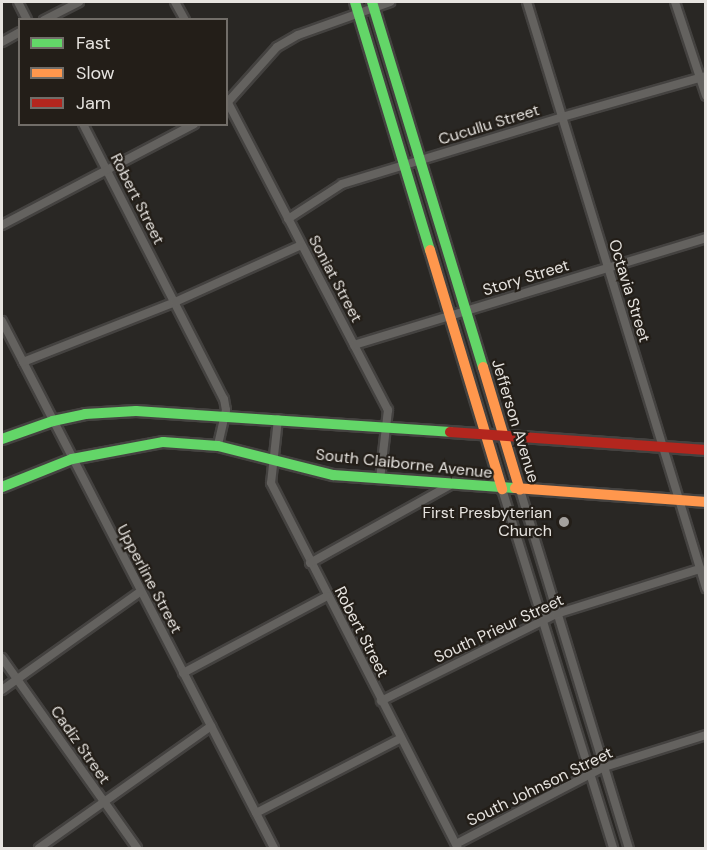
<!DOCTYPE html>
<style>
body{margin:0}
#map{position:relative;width:707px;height:850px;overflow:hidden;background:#292724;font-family:"DM Sans",sans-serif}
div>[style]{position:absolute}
.roads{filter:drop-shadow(2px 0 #444240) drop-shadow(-2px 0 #444240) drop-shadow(0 2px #444240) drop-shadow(0 -2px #444240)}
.street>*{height:8px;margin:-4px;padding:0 4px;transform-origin:4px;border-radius:4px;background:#64625f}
.fast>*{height:10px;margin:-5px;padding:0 5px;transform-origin:5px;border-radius:5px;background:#63d668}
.slow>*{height:10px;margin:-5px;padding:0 5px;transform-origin:5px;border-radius:5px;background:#ff974d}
.jam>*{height:10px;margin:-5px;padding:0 5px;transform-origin:5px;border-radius:5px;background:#b3261e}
.dots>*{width:16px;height:16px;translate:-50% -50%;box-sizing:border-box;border:3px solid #231e18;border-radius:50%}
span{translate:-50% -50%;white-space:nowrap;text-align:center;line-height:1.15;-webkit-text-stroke:4.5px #231e18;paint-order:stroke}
.street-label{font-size:16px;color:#e6e3df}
.poi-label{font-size:16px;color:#e6e3df}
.right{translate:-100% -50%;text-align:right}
.frame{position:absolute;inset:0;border:3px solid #e6e3df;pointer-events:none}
.legend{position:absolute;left:18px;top:18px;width:210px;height:108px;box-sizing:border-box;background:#231e18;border:2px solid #716d68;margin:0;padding:8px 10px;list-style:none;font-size:18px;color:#e6e3df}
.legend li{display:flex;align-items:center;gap:12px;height:30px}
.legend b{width:30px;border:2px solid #716d68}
</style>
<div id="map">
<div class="roads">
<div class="street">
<i style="left:18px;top:2px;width:20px;rotate:63deg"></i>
<i style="left:175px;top:2px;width:21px;rotate:61deg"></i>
<i style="left:527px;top:2px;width:613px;rotate:73.01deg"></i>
<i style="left:675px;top:2px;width:99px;rotate:71.7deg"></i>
<i style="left:44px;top:20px;width:39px;rotate:-27deg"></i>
<i style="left:2px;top:42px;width:21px;rotate:-29deg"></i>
<i style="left:226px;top:99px;width:351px;rotate:62.5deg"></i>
<i style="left:388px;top:410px;width:69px;rotate:96.6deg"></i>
<i style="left:226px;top:104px;width:76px;rotate:-48.2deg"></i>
<i style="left:277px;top:47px;width:24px;rotate:-30deg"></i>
<i style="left:298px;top:35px;width:98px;rotate:-19.7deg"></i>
<i style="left:83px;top:124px;width:309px;rotate:62.9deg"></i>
<i style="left:224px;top:399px;width:11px;rotate:80deg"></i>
<i style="left:226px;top:410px;width:37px;rotate:103deg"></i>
<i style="left:288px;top:219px;width:64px;rotate:-32.9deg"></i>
<i style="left:342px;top:184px;width:230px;rotate:-16.9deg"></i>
<i style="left:562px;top:117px;width:150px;rotate:-15.9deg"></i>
<i style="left:2px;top:225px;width:217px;rotate:-27.7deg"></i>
<i style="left:2px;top:321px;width:593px;rotate:62.7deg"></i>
<i style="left:354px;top:345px;width:368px;rotate:-16.9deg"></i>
<i style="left:23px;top:362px;width:163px;rotate:-21.5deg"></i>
<i style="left:175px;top:302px;width:138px;rotate:-24.3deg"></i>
<i style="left:278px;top:419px;width:64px;rotate:96.2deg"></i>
<i style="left:271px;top:483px;width:410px;rotate:62.9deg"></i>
<i style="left:502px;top:489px;width:376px;rotate:72.8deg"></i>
<i style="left:520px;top:490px;width:374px;rotate:73.1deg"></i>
<i style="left:310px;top:563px;width:160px;rotate:-29.1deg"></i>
<i style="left:2px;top:658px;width:233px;rotate:54.6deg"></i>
<i style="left:183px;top:673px;width:163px;rotate:-28.1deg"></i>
<i style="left:2px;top:690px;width:169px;rotate:-35.4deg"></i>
<i style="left:381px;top:701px;width:195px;rotate:-26.4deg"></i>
<i style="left:556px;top:614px;width:151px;rotate:-17.4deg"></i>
<i style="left:256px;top:813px;width:163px;rotate:-27.3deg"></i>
<i style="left:456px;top:844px;width:167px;rotate:-27.5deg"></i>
<i style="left:604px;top:767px;width:107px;rotate:-17.4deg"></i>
<i style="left:39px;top:848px;width:211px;rotate:-35.3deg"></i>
</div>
<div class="fast">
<i style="left:355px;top:2px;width:259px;rotate:73.2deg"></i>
<i style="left:372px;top:2px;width:382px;rotate:73.1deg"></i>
<i style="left:2px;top:439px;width:54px;rotate:-19.4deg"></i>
<i style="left:53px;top:421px;width:33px;rotate:-12deg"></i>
<i style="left:85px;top:414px;width:51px;rotate:-3.4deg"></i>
<i style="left:136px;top:411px;width:315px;rotate:3.8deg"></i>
<i style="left:2px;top:487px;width:75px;rotate:-21.8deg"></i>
<i style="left:72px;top:459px;width:93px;rotate:-10.6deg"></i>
<i style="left:163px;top:442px;width:55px;rotate:4.2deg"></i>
<i style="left:218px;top:446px;width:119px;rotate:14.2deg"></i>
<i style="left:333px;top:475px;width:182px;rotate:4.1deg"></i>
</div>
<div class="slow">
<i style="left:430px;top:250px;width:250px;rotate:73.2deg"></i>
<i style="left:483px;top:367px;width:128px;rotate:73.3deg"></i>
<i style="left:515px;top:488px;width:192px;rotate:4.2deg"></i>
</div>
<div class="jam">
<i style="left:450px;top:432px;width:257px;rotate:4deg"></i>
</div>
</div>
<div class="dots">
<i style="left:564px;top:522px;background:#a4a19e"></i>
</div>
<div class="street-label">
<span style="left:489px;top:125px;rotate:-17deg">Cucullu Street</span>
<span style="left:137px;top:199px;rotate:63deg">Robert Street</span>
<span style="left:526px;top:278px;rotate:-17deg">Story Street</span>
<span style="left:335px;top:279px;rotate:62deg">Soniat Street</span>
<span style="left:629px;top:291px;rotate:73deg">Octavia Street</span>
<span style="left:515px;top:421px;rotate:73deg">Jefferson Avenue</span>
<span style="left:404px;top:464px;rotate:6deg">South Claiborne Avenue</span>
<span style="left:149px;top:579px;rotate:62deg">Upperline Street</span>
<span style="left:499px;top:629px;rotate:-25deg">South Prieur Street</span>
<span style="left:361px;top:632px;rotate:63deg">Robert Street</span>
<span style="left:80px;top:745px;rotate:55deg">Cadiz Street</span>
<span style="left:540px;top:787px;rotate:-26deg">South Johnson Street</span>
</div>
<div class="poi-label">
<span class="right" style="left:552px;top:522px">First Presbyterian<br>Church</span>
</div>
<div class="frame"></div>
<ul class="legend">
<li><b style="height:8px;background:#63d668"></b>Fast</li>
<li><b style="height:8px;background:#ff974d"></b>Slow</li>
<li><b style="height:8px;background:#b3261e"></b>Jam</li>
</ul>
</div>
